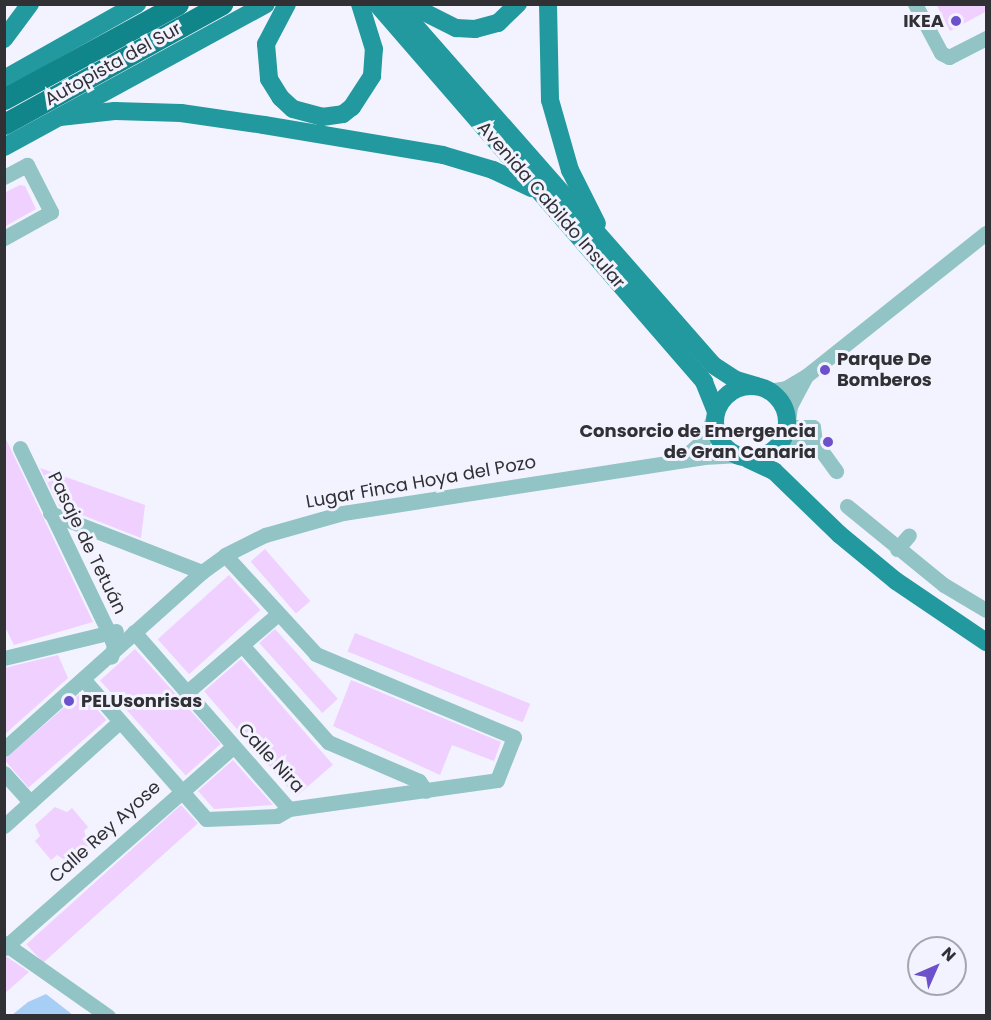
<!DOCTYPE html>
<meta charset="utf-8">
<style>
body{margin:0}
#map{position:relative;width:991px;height:1020px;overflow:hidden;background:#f3f3ff;font-family:Poppins,sans-serif}
div>[style]{position:absolute}
.water>*{inset:0;background:#a7cff6}
.building>*{inset:0;background:#efd0fe;transform-origin:0 0}
.minor>*{height:15px;margin:-7.5px;padding:0 7.5px;transform-origin:7.5px;border-radius:7.5px;background:#92c4c6}
.major>*{height:18px;margin:-9px;padding:0 9px;transform-origin:9px;border-radius:9px;background:#22999e}
.major>.ring{margin:-9px;padding:0;box-sizing:content-box;background:none;border:18px solid #22999e;border-radius:50%}
.highway>*{height:21px;margin:-10.5px;padding:0 10.5px;transform-origin:10.5px;border-radius:10.5px;background:#11868a}
.dots>*{width:16px;height:16px;translate:-50% -50%;box-sizing:border-box;border:3px solid #f3f3ff;border-radius:50%}
span{translate:-50% -50%;white-space:nowrap;text-align:center;line-height:1.15;-webkit-text-stroke:6px #f3f3ff;paint-order:stroke}
.poi-label{font-size:18px;color:#313035;font-weight:700}
.right{translate:-100% -50%;text-align:right}
.left{translate:0 -50%;text-align:left}
.street-label{font-size:18px;color:#313035}
.frame{position:absolute;inset:0;border:6px solid #313035;pointer-events:none}
.north{position:absolute;left:907px;top:936px;width:60px;height:60px;box-sizing:border-box;background:#f3f3ff;border:2px solid #a5a5ae;border-radius:50%;rotate:45deg;font-size:16px;font-weight:700;line-height:24px;text-align:center;color:#313035}
.north::after{content:'';display:block;margin:auto;width:21px;height:27px;background:#6c51ca;clip-path:polygon(50% 0,100% 100%,50% 72%,0 100%)}
</style>
<div id="map">
<div class="water">
<i style="clip-path:polygon(46px 994px,73px 1015px,12px 1015px,28px 1002px)"></i>
</div>
<div class="building">
<i style="clip-path:polygon(936px 4px,987px 4px,987px 11px,950px 31px)"></i>
<i style="clip-path:polygon(20px 185px,25px 186px,36px 209px,4px 227px,4px 193px)"></i>
<i style="clip-path:polygon(4px 435px,93px 622px,14px 645px,4px 625px)"></i>
<i style="clip-path:polygon(40px 468px,145px 505px,141px 538px,59px 506px)"></i>
<i style="left:265px;top:549px;width:69px;height:19px;rotate:49deg"></i>
<i style="left:229px;top:575px;width:47px;height:96px;rotate:48deg"></i>
<i style="left:275px;top:629px;width:94px;height:21px;rotate:48deg"></i>
<i style="left:355px;top:633px;width:189px;height:20px;rotate:22deg"></i>
<i style="left:135px;top:649px;width:128px;height:47px;rotate:48deg"></i>
<i style="clip-path:polygon(58px 655px,68px 678px,4px 735px,4px 668px)"></i>
<i style="left:241px;top:659px;width:140px;height:49px;rotate:49deg"></i>
<i style="clip-path:polygon(351px 680px,501px 742px,494px 761px,452px 745px,440px 775px,333px 726px)"></i>
<i style="left:82px;top:692px;width:37px;height:103px;rotate:49deg"></i>
<i style="clip-path:polygon(233px 760px,273px 805px,214px 809px,198px 791px)"></i>
<i style="left:181px;top:805px;width:25px;height:208px;rotate:48deg"></i>
<i style="clip-path:polygon(55px 807px,67px 812px,72px 808px,88px 827px,84px 831px,89px 845px,69px 863px,57px 855px,51px 860px,35px 841px,40px 836px,35px 825px)"></i>
<i style="clip-path:polygon(7px 957px,29px 972px,4px 994px,4px 958px)"></i>
</div>
<div class="minor">
<i style="left:915px;top:4px;width:55px;rotate:62deg"></i>
<i style="left:941px;top:53px;width:9px;rotate:27deg"></i>
<i style="left:949px;top:57px;width:42px;rotate:-27.2deg"></i>
<i style="left:4px;top:177px;width:26px;rotate:-28deg"></i>
<i style="left:27px;top:165px;width:53px;rotate:62.9deg"></i>
<i style="left:51px;top:212px;width:54px;rotate:151deg"></i>
<i style="left:769px;top:391px;width:17px;rotate:-10deg"></i>
<i style="left:786px;top:388px;width:23px;rotate:-31deg"></i>
<i style="left:806px;top:376px;width:230px;rotate:-38.5deg"></i>
<i style="left:788px;top:422px;width:16px;rotate:-83deg"></i>
<i style="left:790px;top:406px;width:32px;rotate:-62deg"></i>
<i style="left:787px;top:427px;width:26px"></i>
<i style="left:813px;top:427px;width:15px;rotate:82deg"></i>
<i style="left:815px;top:442px;width:36px;rotate:54deg"></i>
<i style="left:786px;top:434px;width:15px;rotate:28deg"></i>
<i style="left:799px;top:441px;width:16px;rotate:4deg"></i>
<i style="left:20px;top:448px;width:203px;rotate:64.3deg"></i>
<i style="left:108px;top:631px;width:16px;rotate:68deg"></i>
<i style="left:114px;top:646px;width:11px;rotate:105deg"></i>
<i style="left:682px;top:459px;width:31px;rotate:-42deg"></i>
<i style="left:705px;top:438px;width:29px;rotate:-68deg"></i>
<i style="left:847px;top:506px;width:125px;rotate:39.2deg"></i>
<i style="left:944px;top:585px;width:49px;rotate:30.8deg"></i>
<i style="left:50px;top:513px;width:163px;rotate:21.2deg"></i>
<i style="left:897px;top:549px;width:18px;rotate:-49deg"></i>
<i style="left:134px;top:632px;width:235px;rotate:48.8deg"></i>
<i style="left:242px;top:645px;width:130px;rotate:48.4deg"></i>
<i style="left:328px;top:742px;width:99px;rotate:23.2deg"></i>
<i style="left:419px;top:781px;width:12px;rotate:55deg"></i>
<i style="left:4px;top:658px;width:115px;rotate:-13.6deg"></i>
<i style="left:84px;top:680px;width:185px;rotate:48.7deg"></i>
<i style="left:206px;top:819px;width:71px;rotate:-2.4deg"></i>
<i style="left:277px;top:816px;width:14px;rotate:-30deg"></i>
<i style="left:289px;top:809px;width:210px;rotate:-7.9deg"></i>
<i style="left:497px;top:780px;width:46px;rotate:-68.4deg"></i>
<i style="left:514px;top:737px;width:215px;rotate:-157.3deg"></i>
<i style="left:316px;top:654px;width:134px;rotate:-132.6deg"></i>
<i style="left:186px;top:693px;width:121px;rotate:-40.7deg"></i>
<i style="left:4px;top:749px;width:266px;rotate:-41.8deg"></i>
<i style="left:202px;top:572px;width:29px;rotate:-36deg"></i>
<i style="left:225px;top:555px;width:45px;rotate:-26.6deg"></i>
<i style="left:265px;top:535px;width:81px;rotate:-15.8deg"></i>
<i style="left:343px;top:513px;width:364px;rotate:-8.8deg"></i>
<i style="left:703px;top:457px;width:33px;rotate:-3deg"></i>
<i style="left:4px;top:773px;width:39px;rotate:48deg"></i>
<i style="left:4px;top:826px;width:155px;rotate:-42.1deg"></i>
<i style="left:4px;top:943px;width:127px;rotate:35.1deg"></i>
<i style="left:4px;top:948px;width:305px;rotate:-41.3deg"></i>
</div>
<div class="major">
<i style="left:287px;top:4px;width:45px;rotate:117.7deg"></i>
<i style="left:266px;top:44px;width:35px;rotate:85deg"></i>
<i style="left:269px;top:79px;width:22px;rotate:58deg"></i>
<i style="left:281px;top:98px;width:16px;rotate:43deg"></i>
<i style="left:293px;top:109px;width:30px;rotate:15deg"></i>
<i style="left:322px;top:117px;width:21px;rotate:-8deg"></i>
<i style="left:343px;top:114px;width:11px;rotate:-38deg"></i>
<i style="left:352px;top:107px;width:37px;rotate:-57deg"></i>
<i style="left:372px;top:76px;width:27px;rotate:-86deg"></i>
<i style="left:374px;top:49px;width:47px;rotate:-107.3deg"></i>
<i style="left:377px;top:4px;width:500px;rotate:49.1deg"></i>
<i style="left:704px;top:382px;width:31px;rotate:68deg"></i>
<i style="left:396px;top:4px;width:480px;rotate:48.7deg"></i>
<i style="left:713px;top:365px;width:27px;rotate:33deg"></i>
<i style="left:736px;top:380px;width:22px;rotate:16deg"></i>
<i style="left:408px;top:4px;width:54px;rotate:26.6deg"></i>
<i style="left:456px;top:28px;width:19px;rotate:3deg"></i>
<i style="left:475px;top:29px;width:24px;rotate:-15deg"></i>
<i style="left:498px;top:23px;width:28px;rotate:-44deg"></i>
<i style="left:548px;top:4px;width:96px;rotate:88.8deg"></i>
<i style="left:550px;top:100px;width:73px;rotate:74.1deg"></i>
<i style="left:570px;top:170px;width:60px;rotate:63.4deg"></i>
<i style="left:4px;top:39px;width:44px;rotate:-53.4deg"></i>
<i style="left:4px;top:79px;width:153px;rotate:-29.4deg"></i>
<i style="left:60px;top:117px;width:55px;rotate:-6.2deg"></i>
<i style="left:115px;top:111px;width:66px;rotate:1.7deg"></i>
<i style="left:181px;top:113px;width:84px;rotate:8.2deg"></i>
<i style="left:264px;top:125px;width:181px;rotate:9.5deg"></i>
<i style="left:443px;top:155px;width:52px;rotate:16.7deg"></i>
<i style="left:493px;top:170px;width:42px;rotate:25.3deg"></i>
<i style="left:4px;top:147px;width:298px;rotate:-28.6deg"></i>
<i class="ring" style="left:715px;top:386px;width:54px;height:54px"></i>
<i style="left:748px;top:459px;width:29px;rotate:25deg"></i>
<i style="left:774px;top:471px;width:91px;rotate:44.1deg"></i>
<i style="left:839px;top:534px;width:74px;rotate:39.5deg"></i>
<i style="left:896px;top:581px;width:109px;rotate:34.1deg"></i>
</div>
<div class="highway">
<i style="left:4px;top:99px;width:198px;rotate:-28.6deg"></i>
<i style="left:4px;top:124px;width:249px;rotate:-28.8deg"></i>
</div>
<div class="dots">
<i style="left:956px;top:21px;background:#6c51ca"></i>
<i style="left:825px;top:370px;background:#6c51ca"></i>
<i style="left:828px;top:442px;background:#6c51ca"></i>
<i style="left:69px;top:701px;background:#6c51ca"></i>
</div>
<div class="poi-label">
<span class="right" style="left:944px;top:21px">IKEA</span>
<span class="left" style="left:837px;top:370px">Parque De<br>Bomberos</span>
<span class="right" style="left:816px;top:442px">Consorcio de Emergencia<br>de Gran Canaria</span>
<span class="left" style="left:81px;top:701px">PELUsonrisas</span>
</div>
<div class="street-label">
<span style="left:113px;top:64px;rotate:-29deg">Autopista del Sur</span>
<span style="left:551px;top:205px;rotate:49deg">Avenida Cabildo Insular</span>
<span style="left:421px;top:482px;rotate:-10deg">Lugar Finca Hoya del Pozo</span>
<span style="left:87px;top:543px;rotate:64deg">Pasaje de Tetuán</span>
<span style="left:271px;top:758px;rotate:47deg">Calle Nira</span>
<span style="left:105px;top:832px;rotate:-42deg">Calle Rey Ayose</span>
</div>
<div class="frame"></div>
<div class="north">N</div>
</div>
